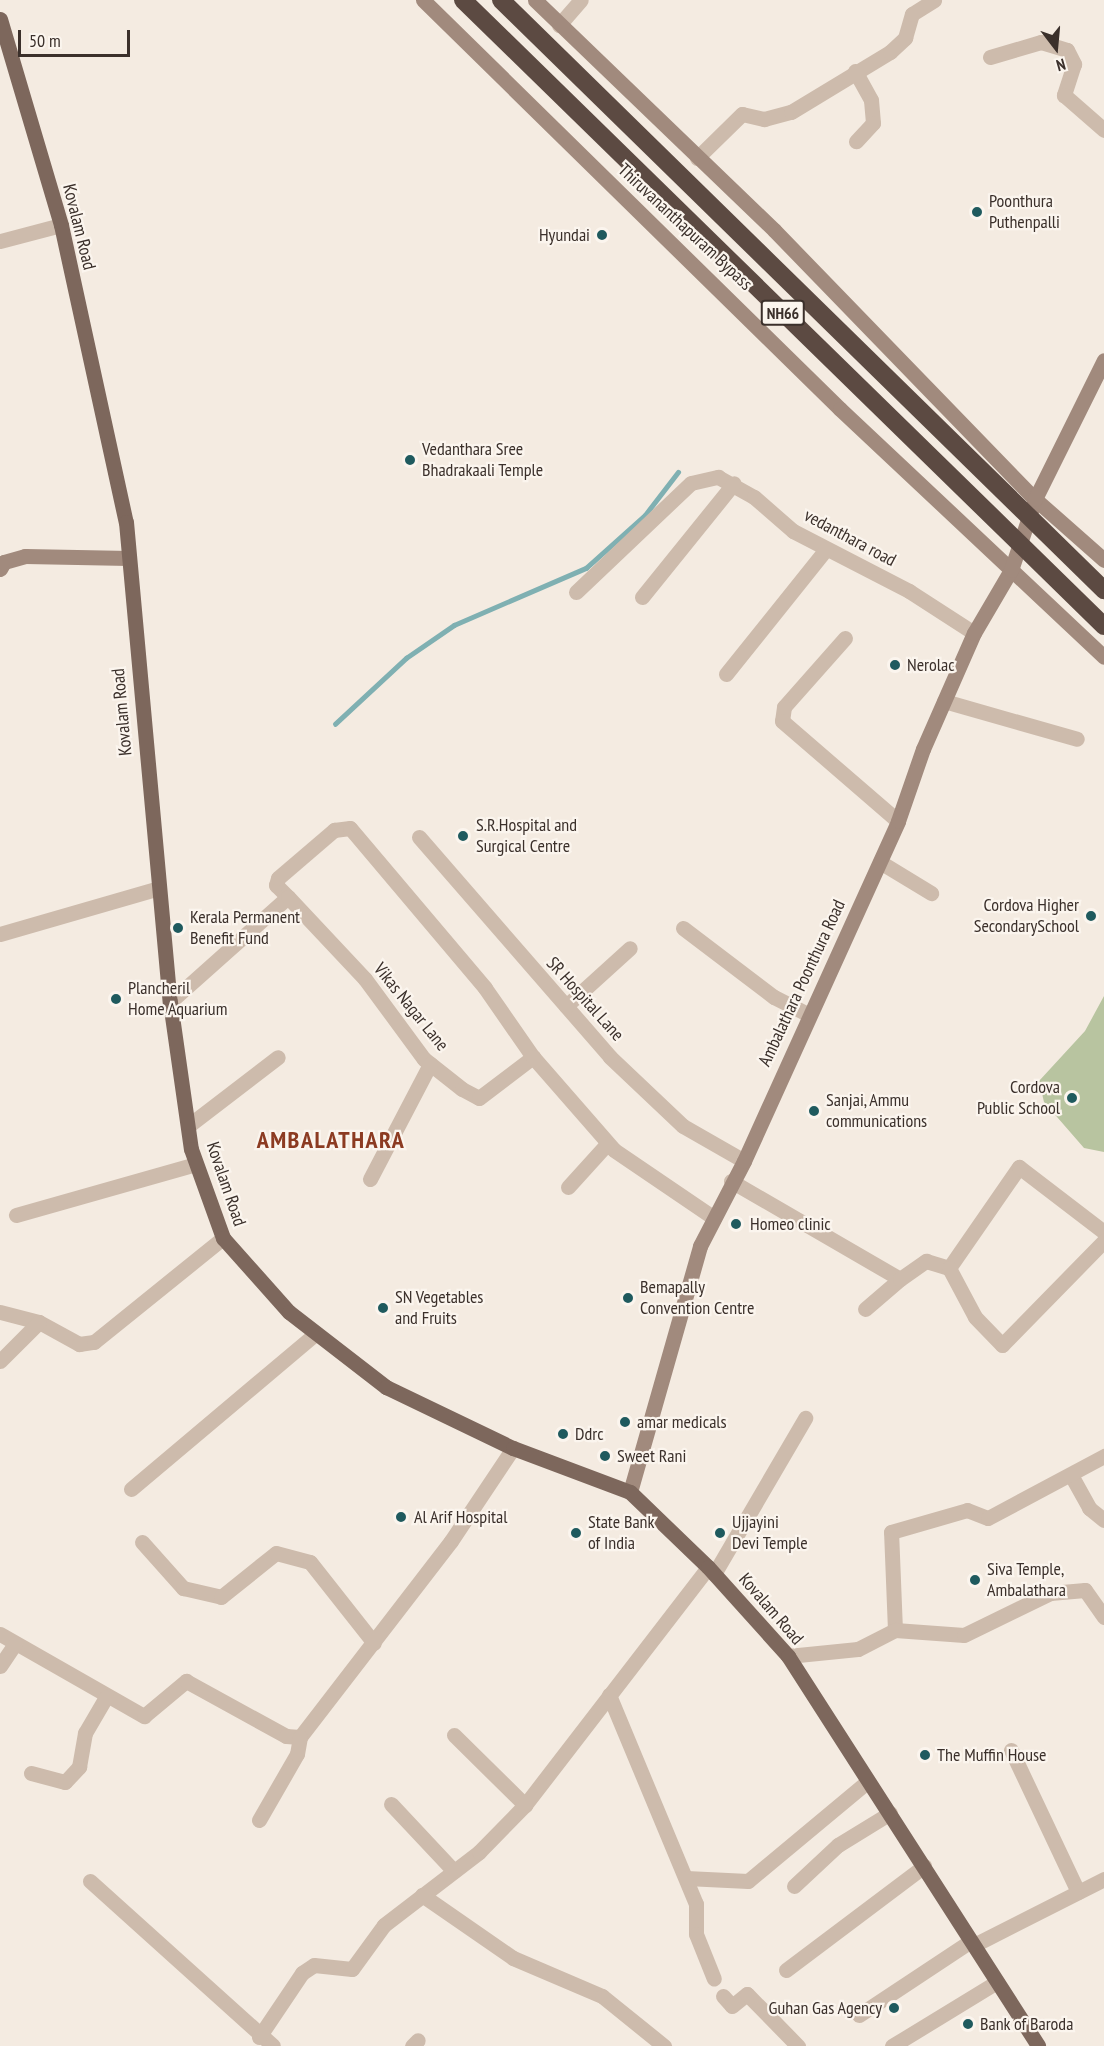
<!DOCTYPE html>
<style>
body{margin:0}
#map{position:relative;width:1104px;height:2046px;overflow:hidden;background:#f4ebe1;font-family:"PT Sans Narrow",sans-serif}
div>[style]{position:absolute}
.green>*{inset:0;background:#b8c4a0}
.stream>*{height:4.5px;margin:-2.25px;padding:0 2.25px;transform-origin:2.25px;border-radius:2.25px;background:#7fb0b2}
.street>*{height:15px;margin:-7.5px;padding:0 7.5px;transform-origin:7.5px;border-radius:7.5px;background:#cdbbac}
.secondary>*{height:15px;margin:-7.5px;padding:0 7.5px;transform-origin:7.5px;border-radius:7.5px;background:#a18a7d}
.primary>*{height:15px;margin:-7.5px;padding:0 7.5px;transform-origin:7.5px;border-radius:7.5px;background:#7d675c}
.highway>*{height:18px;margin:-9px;padding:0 9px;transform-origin:9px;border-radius:9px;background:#5c4a42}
.dots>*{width:16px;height:16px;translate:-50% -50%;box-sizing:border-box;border:3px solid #fbf5ee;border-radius:50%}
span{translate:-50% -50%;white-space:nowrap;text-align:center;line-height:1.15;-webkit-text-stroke:4.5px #fbf5ee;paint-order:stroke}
.shield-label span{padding:2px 4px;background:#fbf5ee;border:2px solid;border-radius:4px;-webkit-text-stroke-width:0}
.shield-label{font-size:16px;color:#3b302b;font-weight:700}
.poi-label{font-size:18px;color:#3b302b}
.left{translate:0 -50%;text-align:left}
.right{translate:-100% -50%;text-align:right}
.street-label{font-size:18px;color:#3b302b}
.district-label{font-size:24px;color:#8c3b22;font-weight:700;letter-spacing:1.5px}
.north{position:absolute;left:1026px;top:18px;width:60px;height:60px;-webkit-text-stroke:4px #fbf5ee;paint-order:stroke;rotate:164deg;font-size:16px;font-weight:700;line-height:24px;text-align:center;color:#3b302b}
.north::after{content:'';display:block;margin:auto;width:21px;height:27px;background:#3b302b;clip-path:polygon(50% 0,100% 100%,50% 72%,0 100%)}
.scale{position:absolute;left:18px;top:30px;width:112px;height:27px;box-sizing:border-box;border:3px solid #3b302b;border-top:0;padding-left:8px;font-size:18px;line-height:21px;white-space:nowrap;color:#3b302b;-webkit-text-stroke:4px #fbf5ee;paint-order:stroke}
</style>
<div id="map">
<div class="green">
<i style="clip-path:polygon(1104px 996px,1104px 1152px,1084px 1148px,1044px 1102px,1039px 1081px,1085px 1031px)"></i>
</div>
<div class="stream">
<i style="left:335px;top:724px;width:97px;rotate:-42.9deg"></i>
<i style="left:406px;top:658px;width:58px;rotate:-34.5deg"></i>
<i style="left:454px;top:625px;width:144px;rotate:-23.4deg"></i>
<i style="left:586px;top:568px;width:79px;rotate:-41.9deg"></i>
<i style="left:645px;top:515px;width:54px;rotate:-52.5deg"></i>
</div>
<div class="street">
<i style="left:559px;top:25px;width:33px;rotate:-49deg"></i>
<i style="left:990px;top:57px;width:53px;rotate:-16.4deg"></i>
<i style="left:1041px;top:42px;width:27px;rotate:17deg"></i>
<i style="left:1067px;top:50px;width:16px;rotate:63deg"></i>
<i style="left:1074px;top:64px;width:33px;rotate:108deg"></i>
<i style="left:1064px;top:95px;width:53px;rotate:41.2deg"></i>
<i style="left:855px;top:71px;width:33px;rotate:61deg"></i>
<i style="left:871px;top:100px;width:23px;rotate:85deg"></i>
<i style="left:873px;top:123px;width:25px;rotate:133deg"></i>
<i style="left:697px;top:158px;width:63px;rotate:-44.4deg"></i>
<i style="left:742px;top:114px;width:23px;rotate:13deg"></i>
<i style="left:764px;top:119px;width:28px;rotate:-15deg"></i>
<i style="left:791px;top:112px;width:116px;rotate:-31.2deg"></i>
<i style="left:890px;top:52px;width:21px;rotate:-43deg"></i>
<i style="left:905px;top:38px;width:25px;rotate:-74deg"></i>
<i style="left:912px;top:14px;width:26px;rotate:-32deg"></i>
<i style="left:0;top:241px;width:63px;rotate:-14.7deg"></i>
<i style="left:576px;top:592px;width:158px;rotate:-43.5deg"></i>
<i style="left:691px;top:483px;width:28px;rotate:-13deg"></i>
<i style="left:718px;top:477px;width:41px;rotate:29.1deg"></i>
<i style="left:754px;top:497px;width:52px;rotate:41.1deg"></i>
<i style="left:793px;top:531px;width:131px;rotate:27.3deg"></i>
<i style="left:909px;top:591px;width:77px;rotate:32.9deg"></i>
<i style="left:642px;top:597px;width:146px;rotate:-51.1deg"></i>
<i style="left:845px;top:638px;width:92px;rotate:131.5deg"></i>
<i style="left:784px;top:707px;width:14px;rotate:98deg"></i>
<i style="left:782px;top:721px;width:153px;rotate:40.8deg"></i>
<i style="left:726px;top:674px;width:160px;rotate:-51.3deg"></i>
<i style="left:944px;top:701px;width:138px;rotate:15.9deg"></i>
<i style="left:419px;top:837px;width:291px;rotate:49deg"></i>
<i style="left:610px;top:1057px;width:100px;rotate:43.4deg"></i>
<i style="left:683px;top:1126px;width:70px;rotate:29.8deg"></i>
<i style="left:880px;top:862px;width:60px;rotate:31.3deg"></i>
<i style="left:288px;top:897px;width:17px;rotate:-135deg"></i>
<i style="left:276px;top:885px;width:7px;rotate:-74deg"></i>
<i style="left:278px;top:878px;width:74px;rotate:-40.6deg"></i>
<i style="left:334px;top:830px;width:16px;rotate:-7deg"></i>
<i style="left:350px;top:828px;width:209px;rotate:49.8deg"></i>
<i style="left:485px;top:988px;width:84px;rotate:55.2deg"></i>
<i style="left:683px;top:928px;width:114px;rotate:37.2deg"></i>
<i style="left:774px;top:997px;width:39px;rotate:27deg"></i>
<i style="left:0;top:934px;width:162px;rotate:-16.1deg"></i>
<i style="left:170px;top:1002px;width:158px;rotate:-41.7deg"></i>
<i style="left:288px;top:897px;width:112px;rotate:46.8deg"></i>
<i style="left:365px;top:979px;width:99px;rotate:53.6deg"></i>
<i style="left:424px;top:1059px;width:48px;rotate:38.3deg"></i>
<i style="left:462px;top:1089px;width:19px;rotate:28deg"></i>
<i style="left:479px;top:1098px;width:68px;rotate:-37.2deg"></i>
<i style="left:533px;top:1057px;width:123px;rotate:48.9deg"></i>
<i style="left:614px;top:1150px;width:121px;rotate:34.2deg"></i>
<i style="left:566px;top:1006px;width:86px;rotate:-42.2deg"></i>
<i style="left:188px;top:1126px;width:113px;rotate:-37.5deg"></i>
<i style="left:370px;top:1179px;width:130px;rotate:-62.4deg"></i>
<i style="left:731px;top:1181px;width:195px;rotate:30.1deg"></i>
<i style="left:900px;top:1279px;width:46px;rotate:139.4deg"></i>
<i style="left:568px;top:1187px;width:58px;rotate:-47.8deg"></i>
<i style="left:16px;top:1215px;width:187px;rotate:-15.8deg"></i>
<i style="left:949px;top:1268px;width:123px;rotate:-55.3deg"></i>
<i style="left:1019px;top:1167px;width:107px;rotate:37.4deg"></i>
<i style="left:900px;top:1279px;width:32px;rotate:-35deg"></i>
<i style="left:926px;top:1261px;width:24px;rotate:17deg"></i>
<i style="left:949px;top:1268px;width:55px;rotate:62deg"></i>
<i style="left:975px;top:1317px;width:39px;rotate:46deg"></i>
<i style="left:1002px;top:1345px;width:146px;rotate:-45.6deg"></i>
<i style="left:0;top:1312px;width:40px;rotate:14.4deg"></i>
<i style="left:39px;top:1322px;width:46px;rotate:28.8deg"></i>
<i style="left:79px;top:1344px;width:15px;rotate:-8deg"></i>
<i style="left:94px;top:1342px;width:166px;rotate:-38.9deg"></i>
<i style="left:0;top:1361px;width:55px;rotate:-45deg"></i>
<i style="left:1071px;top:1475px;width:38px;rotate:61deg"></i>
<i style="left:1089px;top:1508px;width:19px;rotate:39deg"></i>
<i style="left:131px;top:1489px;width:242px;rotate:-40.1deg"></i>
<i style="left:142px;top:1542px;width:62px;rotate:48.3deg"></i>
<i style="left:183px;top:1588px;width:39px;rotate:13deg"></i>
<i style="left:221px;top:1597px;width:70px;rotate:-38.7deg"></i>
<i style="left:276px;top:1553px;width:35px;rotate:15deg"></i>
<i style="left:310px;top:1562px;width:103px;rotate:51.7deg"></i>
<i style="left:714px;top:1574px;width:181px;rotate:-59.7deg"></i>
<i style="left:895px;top:1630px;width:98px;rotate:-92.3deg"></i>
<i style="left:891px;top:1532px;width:79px;rotate:-16.1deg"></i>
<i style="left:967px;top:1510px;width:22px;rotate:21deg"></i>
<i style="left:988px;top:1518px;width:132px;rotate:-28.1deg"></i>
<i style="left:0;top:1634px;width:166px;rotate:29.7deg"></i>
<i style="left:144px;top:1716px;width:55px;rotate:-39.8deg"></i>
<i style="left:186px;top:1681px;width:114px;rotate:28.8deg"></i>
<i style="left:286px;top:1736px;width:14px;rotate:4deg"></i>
<i style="left:300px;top:1737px;width:247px;rotate:-52.4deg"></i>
<i style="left:451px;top:1541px;width:112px;rotate:-56.3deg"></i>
<i style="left:788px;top:1656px;width:70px;rotate:-5.7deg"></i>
<i style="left:858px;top:1649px;width:42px;rotate:-27.2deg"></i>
<i style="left:895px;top:1630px;width:69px;rotate:4.1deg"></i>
<i style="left:964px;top:1635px;width:96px;rotate:-26deg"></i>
<i style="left:1050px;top:1593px;width:35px;rotate:-5deg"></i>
<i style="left:1085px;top:1590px;width:33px;rotate:55deg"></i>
<i style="left:0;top:1666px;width:27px;rotate:-56deg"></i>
<i style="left:609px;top:1695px;width:226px;rotate:67.4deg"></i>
<i style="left:696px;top:1904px;width:30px;rotate:90deg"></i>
<i style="left:696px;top:1934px;width:48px;rotate:68.2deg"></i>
<i style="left:454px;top:1735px;width:100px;rotate:44.6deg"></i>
<i style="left:1011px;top:1750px;width:157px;rotate:64.7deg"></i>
<i style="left:31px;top:1773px;width:35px;rotate:15deg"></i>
<i style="left:65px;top:1782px;width:21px;rotate:-47deg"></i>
<i style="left:79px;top:1767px;width:35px;rotate:-80deg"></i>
<i style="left:85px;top:1733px;width:42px;rotate:-59.7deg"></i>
<i style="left:391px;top:1804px;width:92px;rotate:46.8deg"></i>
<i style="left:259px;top:1820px;width:76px;rotate:-60.1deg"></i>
<i style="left:297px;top:1754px;width:17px;rotate:-80deg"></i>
<i style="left:686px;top:1878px;width:62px;rotate:2.8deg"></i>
<i style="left:748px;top:1881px;width:156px;rotate:-39.8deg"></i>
<i style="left:90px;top:1881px;width:246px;rotate:42deg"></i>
<i style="left:794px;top:1886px;width:60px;rotate:-43deg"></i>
<i style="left:838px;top:1845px;width:61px;rotate:-31.6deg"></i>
<i style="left:422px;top:1895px;width:111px;rotate:34.7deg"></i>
<i style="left:513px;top:1958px;width:97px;rotate:23.1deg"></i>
<i style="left:602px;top:1996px;width:80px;rotate:38.9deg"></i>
<i style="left:974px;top:1945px;width:146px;rotate:-26.9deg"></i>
<i style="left:786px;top:1970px;width:173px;rotate:-37deg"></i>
<i style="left:723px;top:1996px;width:13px;rotate:48deg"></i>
<i style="left:732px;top:2006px;width:19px;rotate:-39deg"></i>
<i style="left:747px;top:1994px;width:73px;rotate:45.6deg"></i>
<i style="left:859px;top:2015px;width:134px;rotate:-33.5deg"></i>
<i style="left:259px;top:2037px;width:77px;rotate:-56.1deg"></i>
<i style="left:302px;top:1973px;width:14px;rotate:-34deg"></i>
<i style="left:314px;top:1965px;width:38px;rotate:6deg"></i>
<i style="left:352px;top:1969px;width:54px;rotate:-54deg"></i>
<i style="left:384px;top:1925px;width:120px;rotate:-37.5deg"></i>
<i style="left:479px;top:1852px;width:66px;rotate:-45.6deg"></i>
<i style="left:525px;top:1805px;width:300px;rotate:-52.4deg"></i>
<i style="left:412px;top:2046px;width:8px;rotate:-45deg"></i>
<i style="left:892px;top:2046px;width:123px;rotate:-31.4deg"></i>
</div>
<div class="secondary">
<i style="left:423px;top:0;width:584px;rotate:44.45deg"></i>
<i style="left:840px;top:409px;width:362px;rotate:43.2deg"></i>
<i style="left:535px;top:0;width:332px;rotate:43.9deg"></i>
<i style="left:774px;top:230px;width:375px;rotate:45.9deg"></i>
<i style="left:1035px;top:499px;width:92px;rotate:41.5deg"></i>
<i style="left:0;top:569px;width:8px;rotate:-60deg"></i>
<i style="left:4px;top:562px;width:22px;rotate:-16deg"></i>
<i style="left:25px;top:556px;width:104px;rotate:1.1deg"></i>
<i style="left:630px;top:1492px;width:256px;rotate:-74.1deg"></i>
<i style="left:700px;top:1246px;width:96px;rotate:-62.6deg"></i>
<i style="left:744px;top:1161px;width:373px;rotate:-65.6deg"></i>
<i style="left:898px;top:821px;width:76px;rotate:-70.9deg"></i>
<i style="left:923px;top:749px;width:127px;rotate:-66.3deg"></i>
<i style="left:974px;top:633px;width:73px;rotate:-59.6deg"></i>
<i style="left:1011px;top:570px;width:75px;rotate:-71.3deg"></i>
<i style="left:1035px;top:499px;width:155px;rotate:-63.6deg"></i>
</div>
<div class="primary">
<i style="left:0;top:19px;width:215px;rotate:73.5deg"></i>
<i style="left:61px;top:225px;width:304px;rotate:77.7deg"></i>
<i style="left:126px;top:522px;width:482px;rotate:84.8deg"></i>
<i style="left:170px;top:1002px;width:148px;rotate:81.9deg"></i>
<i style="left:191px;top:1149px;width:95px;rotate:70.2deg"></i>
<i style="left:223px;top:1238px;width:99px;rotate:48.3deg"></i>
<i style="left:289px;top:1312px;width:123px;rotate:37.7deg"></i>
<i style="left:386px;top:1387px;width:141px;rotate:25.7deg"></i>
<i style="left:513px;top:1448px;width:125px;rotate:20.6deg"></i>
<i style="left:630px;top:1492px;width:108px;rotate:43.9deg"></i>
<i style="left:708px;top:1567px;width:120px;rotate:48deg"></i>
<i style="left:788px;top:1656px;width:463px;rotate:57.3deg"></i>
</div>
<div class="highway">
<i style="left:463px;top:0;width:896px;rotate:44.32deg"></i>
<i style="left:501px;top:0;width:844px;rotate:44.38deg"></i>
</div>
<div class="dots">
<i style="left:977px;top:212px;background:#1f5a5e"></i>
<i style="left:602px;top:235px;background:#1f5a5e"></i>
<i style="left:410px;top:460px;background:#1f5a5e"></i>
<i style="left:895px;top:665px;background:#1f5a5e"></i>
<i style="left:463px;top:836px;background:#1f5a5e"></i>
<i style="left:1091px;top:916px;background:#1f5a5e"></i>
<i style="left:178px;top:928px;background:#1f5a5e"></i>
<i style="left:116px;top:999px;background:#1f5a5e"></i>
<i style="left:1072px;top:1098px;background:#1f5a5e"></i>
<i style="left:814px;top:1111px;background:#1f5a5e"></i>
<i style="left:736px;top:1224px;background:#1f5a5e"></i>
<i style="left:628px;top:1298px;background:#1f5a5e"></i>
<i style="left:383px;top:1308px;background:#1f5a5e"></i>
<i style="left:625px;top:1422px;background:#1f5a5e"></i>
<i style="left:563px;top:1434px;background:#1f5a5e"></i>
<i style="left:605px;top:1456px;background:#1f5a5e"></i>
<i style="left:401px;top:1517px;background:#1f5a5e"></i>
<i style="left:576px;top:1533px;background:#1f5a5e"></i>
<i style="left:720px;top:1533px;background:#1f5a5e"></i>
<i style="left:975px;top:1580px;background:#1f5a5e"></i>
<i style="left:925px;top:1755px;background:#1f5a5e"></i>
<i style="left:894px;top:2008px;background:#1f5a5e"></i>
<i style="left:968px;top:2024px;background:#1f5a5e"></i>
</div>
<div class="shield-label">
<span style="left:783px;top:313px">NH66</span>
</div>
<div class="poi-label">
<span class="left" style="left:989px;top:212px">Poonthura<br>Puthenpalli</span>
<span class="right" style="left:590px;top:235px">Hyundai</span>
<span class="left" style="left:422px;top:460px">Vedanthara Sree<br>Bhadrakaali Temple</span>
<span class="left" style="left:907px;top:665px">Nerolac</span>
<span class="left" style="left:476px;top:836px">S.R.Hospital and<br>Surgical Centre</span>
<span class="right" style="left:1079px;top:916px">Cordova Higher<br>SecondarySchool</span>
<span class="left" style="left:190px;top:928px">Kerala Permanent<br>Benefit Fund</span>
<span class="left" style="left:128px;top:999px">Plancheril<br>Home Aquarium</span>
<span class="right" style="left:1060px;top:1098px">Cordova<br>Public School</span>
<span class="left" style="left:826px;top:1111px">Sanjai, Ammu<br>communications</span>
<span class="left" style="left:750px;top:1224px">Homeo clinic</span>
<span class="left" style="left:640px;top:1298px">Bemapally<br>Convention Centre</span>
<span class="left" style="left:395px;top:1308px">SN Vegetables<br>and Fruits</span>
<span class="left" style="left:637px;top:1422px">amar medicals</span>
<span class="left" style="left:575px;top:1434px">Ddrc</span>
<span class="left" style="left:617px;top:1456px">Sweet Rani</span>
<span class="left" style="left:414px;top:1517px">Al Arif Hospital</span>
<span class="left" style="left:588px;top:1533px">State Bank<br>of India</span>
<span class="left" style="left:732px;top:1533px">Ujjayini<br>Devi Temple</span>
<span class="left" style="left:987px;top:1580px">Siva Temple,<br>Ambalathara</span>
<span class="left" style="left:937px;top:1755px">The Muffin House</span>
<span class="right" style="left:882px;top:2008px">Guhan Gas Agency</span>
<span class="left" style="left:980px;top:2024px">Bank of Baroda</span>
</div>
<div class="street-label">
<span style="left:79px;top:227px;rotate:76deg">Kovalam Road</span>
<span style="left:685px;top:227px;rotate:43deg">Thiruvananthapuram Bypass</span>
<span style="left:850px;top:538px;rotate:28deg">vedanthara road</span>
<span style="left:122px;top:712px;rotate:-95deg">Kovalam Road</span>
<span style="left:802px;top:983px;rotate:-65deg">Ambalathara Poonthura Road</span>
<span style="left:585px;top:999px;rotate:48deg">SR Hospital Lane</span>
<span style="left:411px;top:1007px;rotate:51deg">Vikas Nagar Lane</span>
<span style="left:226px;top:1184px;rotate:71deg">Kovalam Road</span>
<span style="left:771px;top:1609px;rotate:49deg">Kovalam Road</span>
</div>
<div class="district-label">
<span style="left:331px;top:1140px">AMBALATHARA</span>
</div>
<div class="north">N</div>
<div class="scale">50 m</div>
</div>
